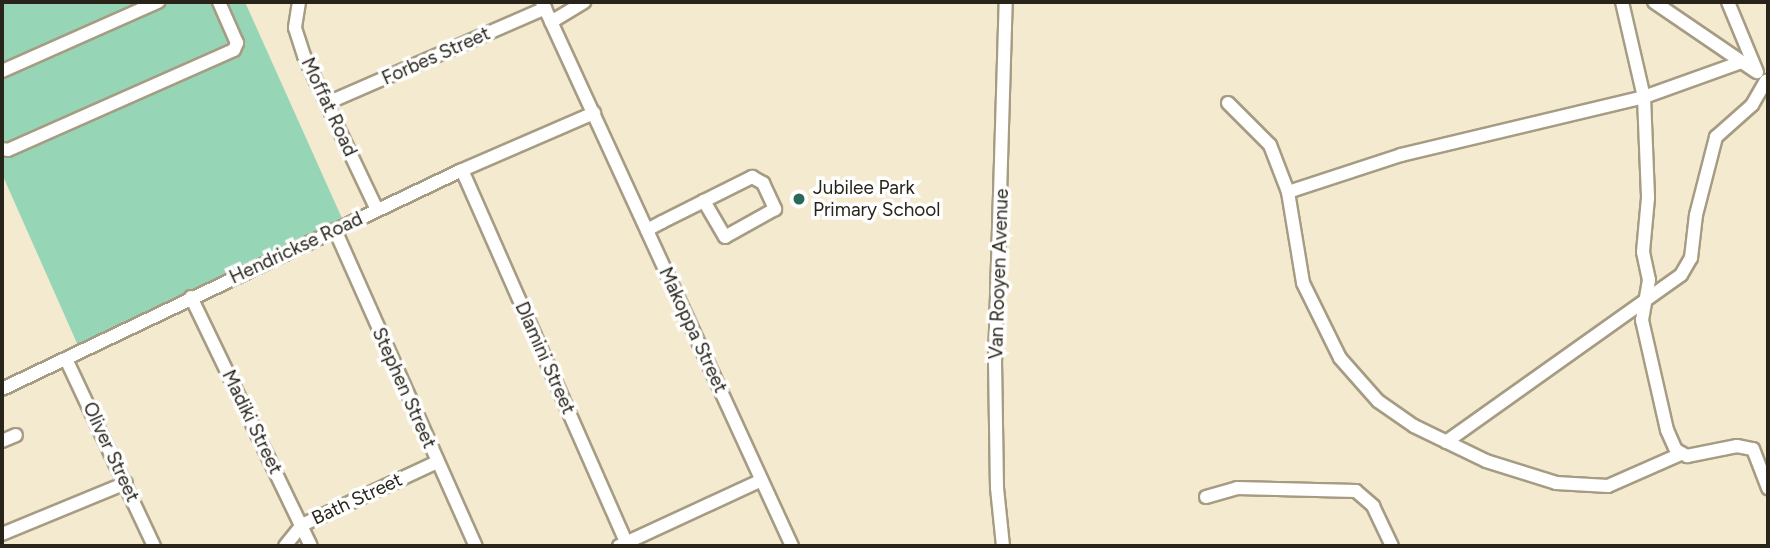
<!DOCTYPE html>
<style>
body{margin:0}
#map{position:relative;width:1770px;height:548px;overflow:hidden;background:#f4eacf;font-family:Figtree,sans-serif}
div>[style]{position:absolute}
.green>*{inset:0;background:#97d5b7}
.roads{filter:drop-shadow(2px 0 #a69c83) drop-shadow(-2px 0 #a69c83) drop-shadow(0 2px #a69c83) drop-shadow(0 -2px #a69c83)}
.minor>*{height:12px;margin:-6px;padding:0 6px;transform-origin:6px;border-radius:6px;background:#fff}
.dots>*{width:19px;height:19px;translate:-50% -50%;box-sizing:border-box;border:4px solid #fff;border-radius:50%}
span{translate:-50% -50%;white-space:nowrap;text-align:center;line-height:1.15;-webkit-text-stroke:7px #fff;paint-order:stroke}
.street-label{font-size:19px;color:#28241a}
.poi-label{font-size:19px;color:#28241a}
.left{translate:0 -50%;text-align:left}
.frame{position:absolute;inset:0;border:4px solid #28241a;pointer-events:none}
</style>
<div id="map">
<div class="green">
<i style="clip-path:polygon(2px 2px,245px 2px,345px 225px,80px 350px,2px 174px)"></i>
</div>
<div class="roads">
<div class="minor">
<i style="left:299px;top:2px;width:26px;rotate:99deg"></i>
<i style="left:295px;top:28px;width:29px;rotate:72deg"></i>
<i style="left:304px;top:56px;width:170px;rotate:64.6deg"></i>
<i style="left:542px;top:2px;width:599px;rotate:65.32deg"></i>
<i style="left:1622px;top:2px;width:98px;rotate:77deg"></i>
<i style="left:1644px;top:97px;width:101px;rotate:87.7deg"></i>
<i style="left:1648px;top:198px;width:54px;rotate:95.3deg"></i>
<i style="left:1643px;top:252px;width:29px;rotate:78deg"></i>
<i style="left:1649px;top:280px;width:41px;rotate:99.9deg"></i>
<i style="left:1642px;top:320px;width:113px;rotate:77.2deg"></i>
<i style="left:1667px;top:430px;width:22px;rotate:66deg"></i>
<i style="left:1676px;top:450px;width:13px;rotate:29deg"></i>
<i style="left:1687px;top:456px;width:51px;rotate:-11.3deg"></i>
<i style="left:1737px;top:446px;width:16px;rotate:11deg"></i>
<i style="left:1753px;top:449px;width:42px;rotate:69deg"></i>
<i style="left:1654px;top:2px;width:122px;rotate:34.3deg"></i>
<i style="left:1728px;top:2px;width:76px;rotate:67.5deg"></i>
<i style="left:551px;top:22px;width:39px;rotate:-31deg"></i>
<i style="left:2px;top:71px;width:171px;rotate:-23.9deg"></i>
<i style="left:327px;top:103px;width:238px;rotate:-23.5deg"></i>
<i style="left:1228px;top:103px;width:59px;rotate:45deg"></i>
<i style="left:1270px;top:145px;width:50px;rotate:69deg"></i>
<i style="left:1288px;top:192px;width:92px;rotate:80.6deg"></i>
<i style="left:1303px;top:283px;width:84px;rotate:63.7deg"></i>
<i style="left:1340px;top:358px;width:57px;rotate:48.5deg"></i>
<i style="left:1378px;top:401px;width:44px;rotate:34.8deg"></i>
<i style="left:1414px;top:426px;width:80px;rotate:25.9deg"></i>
<i style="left:1486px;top:461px;width:73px;rotate:17.4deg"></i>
<i style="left:1556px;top:483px;width:52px;rotate:3.3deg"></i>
<i style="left:1608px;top:486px;width:80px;rotate:-23.7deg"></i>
<i style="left:2px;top:149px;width:6px;rotate:9deg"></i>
<i style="left:8px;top:150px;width:247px;rotate:-23.9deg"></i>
<i style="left:234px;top:50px;width:8px;rotate:-67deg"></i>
<i style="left:237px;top:43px;width:45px;rotate:-113.7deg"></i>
<i style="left:462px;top:170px;width:411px;rotate:66.2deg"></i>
<i style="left:1288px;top:192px;width:119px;rotate:-18.1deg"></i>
<i style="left:1401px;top:155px;width:250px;rotate:-13.4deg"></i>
<i style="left:1644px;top:97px;width:101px;rotate:-19.7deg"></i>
<i style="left:335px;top:230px;width:346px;rotate:66deg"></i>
<i style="left:647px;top:230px;width:17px;rotate:-28deg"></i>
<i style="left:662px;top:222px;width:101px;rotate:-26.6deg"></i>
<i style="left:752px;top:177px;width:13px;rotate:29deg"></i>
<i style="left:763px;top:183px;width:29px;rotate:65deg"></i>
<i style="left:775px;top:209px;width:57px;rotate:150.8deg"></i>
<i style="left:725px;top:237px;width:42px;rotate:-120.3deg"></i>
<i style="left:191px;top:297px;width:276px;rotate:64.3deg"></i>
<i style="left:66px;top:359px;width:207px;rotate:64.8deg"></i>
<i style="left:2px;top:389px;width:509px;rotate:-25.46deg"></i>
<i style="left:462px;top:170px;width:144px;rotate:-23.4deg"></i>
<i style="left:2px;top:441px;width:15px;rotate:-23deg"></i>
<i style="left:1446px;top:442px;width:288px;rotate:-35.4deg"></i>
<i style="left:1681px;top:275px;width:20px;rotate:-60deg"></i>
<i style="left:1691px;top:258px;width:43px;rotate:-83.4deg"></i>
<i style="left:1696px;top:215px;width:81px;rotate:-75.6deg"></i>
<i style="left:1716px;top:137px;width:48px;rotate:-41.6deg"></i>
<i style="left:1752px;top:105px;width:28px;rotate:-60deg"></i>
<i style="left:1206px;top:497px;width:32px;rotate:-16deg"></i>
<i style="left:1237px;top:488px;width:119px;rotate:1.4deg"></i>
<i style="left:1356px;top:491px;width:23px;rotate:41deg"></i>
<i style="left:1373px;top:506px;width:44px;rotate:64.6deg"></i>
<i style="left:2px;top:534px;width:134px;rotate:-22.4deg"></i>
<i style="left:285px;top:546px;width:27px;rotate:-51deg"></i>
<i style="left:302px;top:525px;width:149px;rotate:-25deg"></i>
<i style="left:619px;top:546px;width:157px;rotate:-24.8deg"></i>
<i style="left:1003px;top:546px;width:58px;rotate:-95.9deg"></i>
<i style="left:997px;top:488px;width:125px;rotate:-90.9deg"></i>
<i style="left:995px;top:363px;width:361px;rotate:-88.3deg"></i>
</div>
</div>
<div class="dots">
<i style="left:799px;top:199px;background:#296957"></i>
</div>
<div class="street-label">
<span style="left:436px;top:56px;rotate:-24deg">Forbes Street</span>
<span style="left:329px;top:107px;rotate:65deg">Moffat Road</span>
<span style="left:296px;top:248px;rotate:-25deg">Hendrickse Road</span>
<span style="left:999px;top:274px;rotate:-88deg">Van Rooyen Avenue</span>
<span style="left:693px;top:330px;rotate:65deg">Makoppa Street</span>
<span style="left:545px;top:358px;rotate:66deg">Dlamini Street</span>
<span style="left:404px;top:388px;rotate:66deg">Stephen Street</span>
<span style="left:252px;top:422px;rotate:64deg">Madiki Street</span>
<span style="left:111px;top:452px;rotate:65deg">Oliver Street</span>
<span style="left:357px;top:499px;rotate:-25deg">Bath Street</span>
</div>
<div class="poi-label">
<span class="left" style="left:813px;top:199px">Jubilee Park<br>Primary School</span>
</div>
<div class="frame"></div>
</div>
